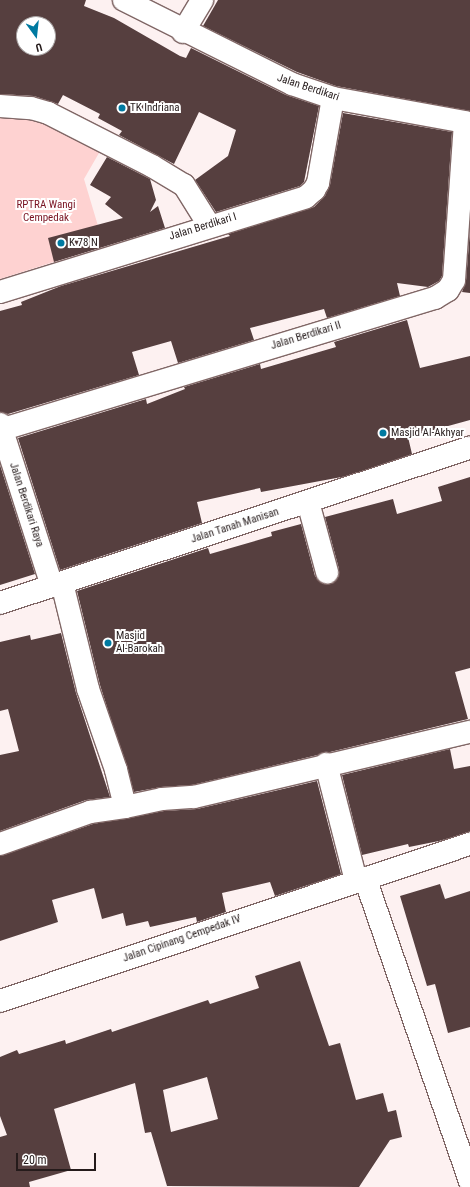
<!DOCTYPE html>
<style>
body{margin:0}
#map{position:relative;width:470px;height:1187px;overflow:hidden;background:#fdf1f1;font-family:"Roboto Condensed",sans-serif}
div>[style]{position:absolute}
.green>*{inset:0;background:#fed2d1}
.building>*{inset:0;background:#563f3f}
.roads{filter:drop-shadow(1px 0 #806766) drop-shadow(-1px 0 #806766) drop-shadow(0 1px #806766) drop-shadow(0 -1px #806766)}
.minor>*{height:22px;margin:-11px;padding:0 11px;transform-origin:11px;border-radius:11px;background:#fff}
.dots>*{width:11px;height:11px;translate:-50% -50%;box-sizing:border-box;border:2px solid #fff;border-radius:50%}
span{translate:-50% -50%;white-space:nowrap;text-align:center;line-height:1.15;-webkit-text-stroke:4px #fff;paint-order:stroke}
.street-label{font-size:11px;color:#251b1b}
.poi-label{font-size:11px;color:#251b1b}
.left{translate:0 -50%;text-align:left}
.park-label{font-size:11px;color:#791322}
.north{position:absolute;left:16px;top:16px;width:40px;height:40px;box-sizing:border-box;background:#fff;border:1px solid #a8a4a4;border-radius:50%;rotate:165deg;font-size:11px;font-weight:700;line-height:16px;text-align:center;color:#251b1b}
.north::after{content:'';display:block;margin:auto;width:14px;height:18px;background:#007aa1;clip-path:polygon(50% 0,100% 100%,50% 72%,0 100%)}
.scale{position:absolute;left:16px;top:1153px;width:80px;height:18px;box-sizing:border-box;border:2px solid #251b1b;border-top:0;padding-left:5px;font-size:12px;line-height:14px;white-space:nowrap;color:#251b1b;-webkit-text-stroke:3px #fff;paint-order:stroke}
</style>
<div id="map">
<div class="green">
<i style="clip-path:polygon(0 111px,33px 112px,103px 146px,84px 179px,104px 246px,0 279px)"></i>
</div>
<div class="building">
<i style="clip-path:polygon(evenodd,0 0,86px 0,84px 6px,114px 18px,180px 56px,186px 58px,191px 48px,286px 95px,319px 106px,304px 182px,300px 186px,216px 212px,195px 180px,228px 156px,236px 130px,199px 112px,174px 164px,119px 135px,122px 131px,98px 118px,100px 114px,63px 95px,58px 104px,34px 96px,0 94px,0 0,24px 24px,48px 24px,48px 48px,24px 48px,24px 24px)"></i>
<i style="clip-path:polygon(218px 0,470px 0,470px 111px,336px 86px,297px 72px,203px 26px)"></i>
<i style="clip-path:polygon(343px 113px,452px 132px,442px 276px,439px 281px,428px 287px,397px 283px,400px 296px,327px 318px,324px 309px,250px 328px,254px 340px,178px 363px,171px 341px,132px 352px,139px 375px,8px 414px,0 412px,0 311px,22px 305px,21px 302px,61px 286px,230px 236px,228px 234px,314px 207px,325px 196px,330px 185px)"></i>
<i style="clip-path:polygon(107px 157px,150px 179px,156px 200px,150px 212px,158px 206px,165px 228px,54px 262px,48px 238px,123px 218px,105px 204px,111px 197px,90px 185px)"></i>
<i style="clip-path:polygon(470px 230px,470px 293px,462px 292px,466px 281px)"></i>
<i style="clip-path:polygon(407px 320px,420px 368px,470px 356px,470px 420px,408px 437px,412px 454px,347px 476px,261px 492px,260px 488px,197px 502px,202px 523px,60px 570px,18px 438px,146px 399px,147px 404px,185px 389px,184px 387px,260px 364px,261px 369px,336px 347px,334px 342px)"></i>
<i style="clip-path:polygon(0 465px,35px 574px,0 585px)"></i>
<i style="clip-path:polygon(470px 477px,470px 668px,455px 672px,468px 719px,192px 785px,161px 787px,134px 792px,100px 685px,77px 591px,208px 548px,210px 554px,272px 536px,271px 532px,301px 524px,315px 576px,323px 584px,331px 584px,339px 576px,339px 569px,325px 517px,393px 499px,397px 514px,442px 501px,438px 487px)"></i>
<i style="clip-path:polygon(61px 633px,76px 693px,110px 797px,86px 800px,0 831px,0 755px,19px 751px,8px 709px,0 711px,0 642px,30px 635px,31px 640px)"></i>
<i style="clip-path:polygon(450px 749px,454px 769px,470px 766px,470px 832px,439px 841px,409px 847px,408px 844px,362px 855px,342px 775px)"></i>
<i style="clip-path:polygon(317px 781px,341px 874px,275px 896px,270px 882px,222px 893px,226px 912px,197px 922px,196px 917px,150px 927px,148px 921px,126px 926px,123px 913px,102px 919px,94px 888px,52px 900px,58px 922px,0 941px,0 856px,93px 824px,164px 811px,197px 809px)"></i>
<i style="clip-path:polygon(440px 884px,445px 899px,470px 891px,470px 1027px,448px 1033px,435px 984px,427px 986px,400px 896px)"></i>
<i style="clip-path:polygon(evenodd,300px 961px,329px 1046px,340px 1043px,356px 1100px,383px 1093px,388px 1112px,396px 1110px,402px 1137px,390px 1140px,359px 1187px,167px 1186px,151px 1132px,145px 1133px,135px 1083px,54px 1109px,71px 1170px,29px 1182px,30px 1187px,0 1187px,0 1137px,7px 1135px,0 1116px,0 1057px,17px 1050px,19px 1054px,65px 1040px,66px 1044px,111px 1029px,112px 1032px,208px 1000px,210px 1004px,259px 988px,255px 976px,300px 961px,207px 1077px,218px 1119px,171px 1132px,163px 1090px,207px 1077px)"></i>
</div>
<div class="roads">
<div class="minor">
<i style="left:183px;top:32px;width:37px;rotate:-59deg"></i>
<i style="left:0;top:106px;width:31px;rotate:4deg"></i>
<i style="left:31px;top:108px;width:18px;rotate:16deg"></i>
<i style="left:48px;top:113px;width:117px;rotate:27deg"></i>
<i style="left:152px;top:166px;width:37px;rotate:31deg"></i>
<i style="left:184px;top:185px;width:47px;rotate:58deg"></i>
<i style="left:0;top:292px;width:320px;rotate:-17.2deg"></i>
<i style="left:306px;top:197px;width:11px;rotate:-41deg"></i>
<i style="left:314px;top:190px;width:8px;rotate:-60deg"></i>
<i style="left:318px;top:183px;width:86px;rotate:-80deg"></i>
<i style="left:0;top:424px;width:170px;rotate:72.2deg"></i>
<i style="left:0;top:430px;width:455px;rotate:-16.9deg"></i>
<i style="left:435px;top:298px;width:15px;rotate:-32deg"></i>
<i style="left:448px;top:290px;width:12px;rotate:-59deg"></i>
<i style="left:454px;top:280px;width:158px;rotate:-86deg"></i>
<i style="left:465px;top:122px;width:134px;rotate:-169.7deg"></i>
<i style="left:333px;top:98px;width:43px;rotate:-161.1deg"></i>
<i style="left:292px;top:84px;width:188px;rotate:-153.4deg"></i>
<i style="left:308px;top:502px;width:73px;rotate:74.8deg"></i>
<i style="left:62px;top:583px;width:109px;rotate:76.2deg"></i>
<i style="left:88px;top:689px;width:86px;rotate:70.9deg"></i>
<i style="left:116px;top:770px;width:38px;rotate:76deg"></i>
<i style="left:125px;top:807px;width:38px;rotate:-12deg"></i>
<i style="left:162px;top:799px;width:32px;rotate:-4deg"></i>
<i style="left:194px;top:797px;width:284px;rotate:-13.3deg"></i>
<i style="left:0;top:603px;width:495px;rotate:-18.3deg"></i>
<i style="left:326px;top:764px;width:121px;rotate:75.6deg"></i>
<i style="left:0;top:844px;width:96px;rotate:-19.6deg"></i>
<i style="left:90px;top:812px;width:35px;rotate:-8deg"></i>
<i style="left:365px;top:878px;width:321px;rotate:70.9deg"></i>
<i style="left:0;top:1001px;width:496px;rotate:-18.5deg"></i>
</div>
</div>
<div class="dots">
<i style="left:122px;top:108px;background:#007aa1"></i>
<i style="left:61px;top:243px;background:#007aa1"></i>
<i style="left:383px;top:433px;background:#007aa1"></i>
<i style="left:108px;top:643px;background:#007aa1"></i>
</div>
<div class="street-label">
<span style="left:308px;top:88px;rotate:18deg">Jalan Berdikari</span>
<span style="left:203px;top:227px;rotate:-17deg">Jalan Berdikari I</span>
<span style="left:306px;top:336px;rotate:-17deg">Jalan Berdikari II</span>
<span style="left:26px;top:505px;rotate:72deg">Jalan Berdikari Raya</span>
<span style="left:235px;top:526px;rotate:-18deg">Jalan Tanah Manisan</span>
<span style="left:182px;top:939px;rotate:-19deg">Jalan Cipinang Cempedak IV</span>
</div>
<div class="poi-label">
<span class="left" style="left:130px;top:108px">TK Indriana</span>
<span class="left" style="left:69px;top:243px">K 78 N</span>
<span class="left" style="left:391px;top:433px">Masjid Al-Akhyar</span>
<span class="left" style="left:116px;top:643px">Masjid<br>Al-Barokah</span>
</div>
<div class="park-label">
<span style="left:46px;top:212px">RPTRA Wangi<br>Cempedak</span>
</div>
<div class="north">U</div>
<div class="scale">20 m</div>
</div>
